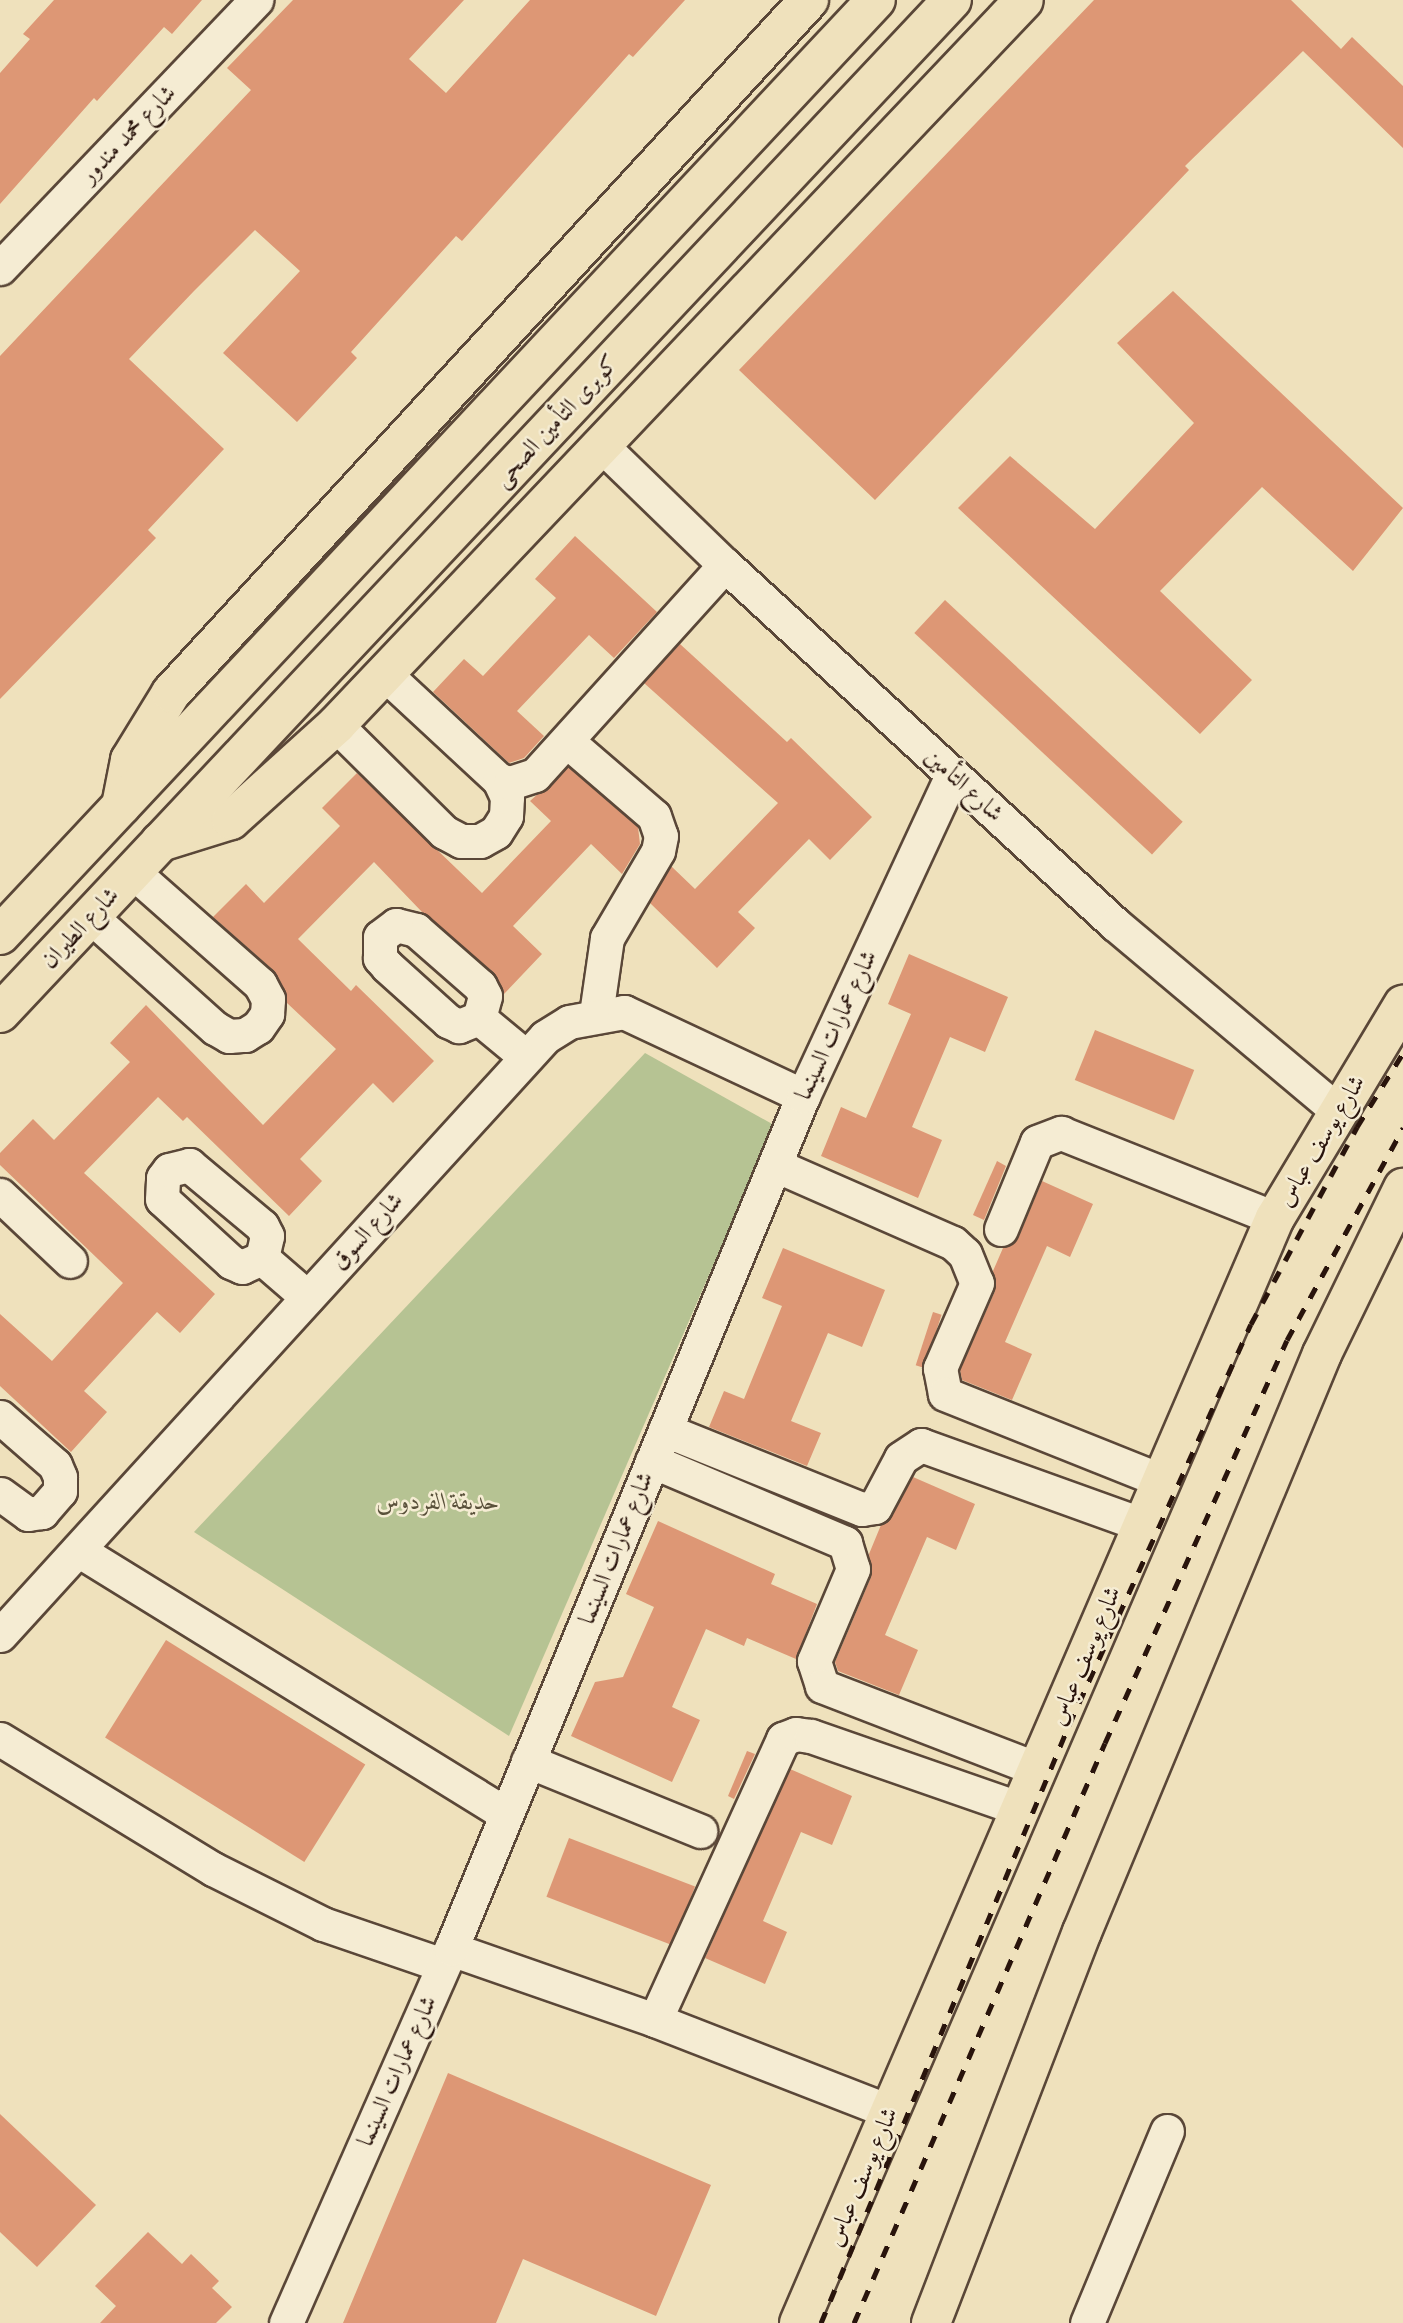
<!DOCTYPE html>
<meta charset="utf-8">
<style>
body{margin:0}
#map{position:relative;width:1403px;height:2323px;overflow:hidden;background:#efe1bc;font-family:Alegreya,Amiri,serif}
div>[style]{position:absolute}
.green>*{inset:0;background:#b6c393}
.building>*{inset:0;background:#dd9775;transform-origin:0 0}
.roads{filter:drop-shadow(2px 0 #5a4738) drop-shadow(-2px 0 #5a4738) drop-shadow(0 2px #5a4738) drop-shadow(0 -2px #5a4738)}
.minor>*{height:33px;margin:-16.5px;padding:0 16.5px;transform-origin:16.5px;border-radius:16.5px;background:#f5ecd3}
.major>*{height:38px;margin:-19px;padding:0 19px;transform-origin:19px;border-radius:19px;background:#efe1bc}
.rail>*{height:5px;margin-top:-2.5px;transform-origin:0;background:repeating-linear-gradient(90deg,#29140c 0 12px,transparent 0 24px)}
span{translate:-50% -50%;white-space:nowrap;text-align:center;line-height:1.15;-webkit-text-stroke:5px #f5ecd3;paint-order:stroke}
.street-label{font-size:24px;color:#29140c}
.park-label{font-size:24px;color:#5a513b;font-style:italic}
</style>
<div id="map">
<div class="green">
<i style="clip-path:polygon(645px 1053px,774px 1125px,509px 1736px,194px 1532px)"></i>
</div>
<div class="building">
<i style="clip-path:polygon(54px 0,202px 0,172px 34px,164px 27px,97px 101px,94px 98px,0 204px,0 73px,30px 39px,23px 34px)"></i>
<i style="clip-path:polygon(293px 0,464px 0,409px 59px,446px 93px,530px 0,685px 0,633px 57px,629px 54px,462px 241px,456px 236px,351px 352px,357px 358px,297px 422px,223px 353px,300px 271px,255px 230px,194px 291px,129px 359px,224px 449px,148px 530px,156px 538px,0 699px,0 356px,251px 90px,227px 68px)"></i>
<i style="clip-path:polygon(1094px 0,1291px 0,1341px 49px,1352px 37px,1403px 86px,1403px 148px,1303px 51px,1185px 166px,1189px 170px,875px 500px,739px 370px)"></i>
<i style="clip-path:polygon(1173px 291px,1403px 508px,1353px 571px,1262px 487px,1160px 591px,1252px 680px,1200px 734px,958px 508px,1010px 456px,1095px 529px,1194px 423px,1117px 343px)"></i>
<i style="clip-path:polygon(575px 536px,657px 612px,614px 658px,589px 635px,517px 711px,544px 736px,524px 758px,509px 763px,433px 692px,464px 659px,483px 676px,556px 598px,535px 579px)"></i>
<i style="left:945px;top:600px;width:325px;height:45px;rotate:43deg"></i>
<i style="clip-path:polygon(680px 644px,787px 742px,791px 738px,872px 817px,830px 860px,809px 839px,738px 912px,755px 928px,717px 968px,650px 903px,671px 866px,695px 889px,778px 803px,644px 683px)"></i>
<i style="clip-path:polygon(568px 767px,638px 827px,640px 844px,622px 874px,591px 844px,513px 926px,542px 954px,504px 994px,493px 972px,422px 912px,374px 862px,298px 939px,351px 991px,356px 985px,434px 1061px,393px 1103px,373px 1083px,300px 1159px,322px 1181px,289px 1216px,187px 1117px,183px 1121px,158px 1097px,84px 1173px,215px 1294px,180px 1333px,157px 1312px,84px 1391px,107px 1412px,71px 1452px,0 1386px,0 1314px,52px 1361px,123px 1283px,0 1165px,0 1153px,33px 1119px,54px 1140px,130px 1062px,110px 1043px,146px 1005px,263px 1125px,336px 1049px,287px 1003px,273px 970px,213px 917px,246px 884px,264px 903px,340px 826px,322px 808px,357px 773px,482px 893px,551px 821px,530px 801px)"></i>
<i style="clip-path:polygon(909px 954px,1008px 997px,985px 1052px,950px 1037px,912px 1127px,942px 1140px,918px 1198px,821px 1156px,841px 1107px,866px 1118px,911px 1014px,888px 1004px)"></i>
<i style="left:1095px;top:1030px;width:107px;height:54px;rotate:22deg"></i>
<i style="clip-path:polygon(997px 1161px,1006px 1166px,984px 1220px,973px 1215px)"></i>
<i style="clip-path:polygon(1042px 1181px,1093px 1204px,1070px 1257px,1047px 1246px,1005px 1342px,1032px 1354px,1012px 1400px,962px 1380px,960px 1370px,995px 1291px,993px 1271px,1003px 1248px,1019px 1236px)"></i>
<i style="clip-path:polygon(783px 1248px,885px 1290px,862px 1347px,828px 1333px,791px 1421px,821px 1433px,807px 1466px,709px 1427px,724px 1391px,744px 1399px,782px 1306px,762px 1298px)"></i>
<i style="left:933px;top:1312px;width:9px;height:56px;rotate:18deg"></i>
<i style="clip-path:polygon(913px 1477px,975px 1504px,956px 1550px,927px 1537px,885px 1635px,918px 1650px,899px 1695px,838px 1671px,835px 1662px,871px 1577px,869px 1554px,881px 1525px,892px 1516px)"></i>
<i style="clip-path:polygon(658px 1521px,775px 1574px,771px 1584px,817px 1604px,796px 1659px,747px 1638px,744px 1646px,706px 1629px,672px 1707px,700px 1720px,672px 1782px,571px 1736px,595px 1682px,623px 1677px,654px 1607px,626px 1594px)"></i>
<i style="left:166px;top:1640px;width:235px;height:115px;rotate:32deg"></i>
<i style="clip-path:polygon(747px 1751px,755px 1754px,734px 1799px,728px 1796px)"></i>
<i style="clip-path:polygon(790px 1769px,852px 1796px,832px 1845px,801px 1832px,763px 1921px,787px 1932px,765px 1984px,705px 1958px)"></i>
<i style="left:569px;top:1838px;width:135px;height:63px;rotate:21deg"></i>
<i style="clip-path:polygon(448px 2073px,711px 2185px,656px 2316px,523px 2259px,496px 2323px,343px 2323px)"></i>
<i style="clip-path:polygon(0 2114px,96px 2205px,37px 2267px,0 2232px)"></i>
<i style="clip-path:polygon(148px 2232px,182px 2264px,191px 2254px,219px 2281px,212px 2288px,232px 2307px,216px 2323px,100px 2323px,116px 2306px,95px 2286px)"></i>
</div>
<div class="roads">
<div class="minor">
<i style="left:0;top:268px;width:371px;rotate:-46.3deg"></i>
<i style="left:602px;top:446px;width:171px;rotate:44.1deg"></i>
<i style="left:725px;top:565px;width:530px;rotate:42.63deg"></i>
<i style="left:1115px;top:924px;width:291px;rotate:40deg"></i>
<i style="left:336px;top:725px;width:152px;rotate:44.7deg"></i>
<i style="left:444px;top:832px;width:19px;rotate:28deg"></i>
<i style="left:461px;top:841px;width:19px"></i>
<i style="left:480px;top:841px;width:18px;rotate:-29deg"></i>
<i style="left:496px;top:832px;width:19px;rotate:-58deg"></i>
<i style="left:506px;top:816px;width:19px;rotate:-87deg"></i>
<i style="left:507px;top:797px;width:19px;rotate:-115deg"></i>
<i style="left:499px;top:780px;width:156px;rotate:-137.1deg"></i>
<i style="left:568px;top:742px;width:113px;rotate:40.7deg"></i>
<i style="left:654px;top:816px;width:21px;rotate:71deg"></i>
<i style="left:661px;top:836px;width:15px;rotate:101deg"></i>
<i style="left:658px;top:851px;width:101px;rotate:120.4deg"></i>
<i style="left:607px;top:938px;width:77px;rotate:98.2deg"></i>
<i style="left:499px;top:780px;width:11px;rotate:15deg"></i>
<i style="left:510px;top:783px;width:26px;rotate:-18deg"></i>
<i style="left:535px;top:775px;width:283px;rotate:-47.9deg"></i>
<i style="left:90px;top:916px;width:168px;rotate:41.9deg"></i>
<i style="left:215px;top:1028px;width:16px;rotate:30deg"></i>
<i style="left:229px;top:1036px;width:16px;rotate:-4deg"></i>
<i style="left:245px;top:1035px;width:15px;rotate:-32deg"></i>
<i style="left:258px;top:1027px;width:16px;rotate:-55deg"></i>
<i style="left:267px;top:1014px;width:15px;rotate:-86deg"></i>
<i style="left:268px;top:999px;width:17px;rotate:-118deg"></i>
<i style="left:260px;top:984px;width:171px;rotate:-138.6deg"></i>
<i style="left:396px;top:925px;width:21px;rotate:14deg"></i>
<i style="left:416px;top:930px;width:85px;rotate:41.2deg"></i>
<i style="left:480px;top:986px;width:11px;rotate:63deg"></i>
<i style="left:485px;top:996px;width:23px;rotate:105deg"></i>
<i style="left:479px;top:1018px;width:22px;rotate:158deg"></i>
<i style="left:459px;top:1026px;width:12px;rotate:-156deg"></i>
<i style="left:448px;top:1021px;width:82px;rotate:-138deg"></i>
<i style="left:387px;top:966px;width:11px;rotate:-131deg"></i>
<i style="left:380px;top:958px;width:21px;rotate:-90deg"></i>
<i style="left:380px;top:937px;width:20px;rotate:-37deg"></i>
<i style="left:479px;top:1018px;width:60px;rotate:39.6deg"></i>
<i style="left:189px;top:1165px;width:95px;rotate:39.9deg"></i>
<i style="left:262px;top:1226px;width:11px;rotate:63deg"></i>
<i style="left:267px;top:1236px;width:23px;rotate:103deg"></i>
<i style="left:262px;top:1258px;width:22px;rotate:156deg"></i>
<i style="left:242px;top:1267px;width:12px;rotate:-156deg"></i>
<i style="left:231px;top:1262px;width:93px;rotate:-137.6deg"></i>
<i style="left:162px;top:1199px;width:21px;rotate:-87deg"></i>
<i style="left:163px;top:1178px;width:10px;rotate:-53deg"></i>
<i style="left:169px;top:1170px;width:21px;rotate:-14deg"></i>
<i style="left:775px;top:1165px;width:194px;rotate:23.7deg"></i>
<i style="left:953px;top:1243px;width:16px;rotate:43deg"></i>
<i style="left:965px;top:1254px;width:31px;rotate:68deg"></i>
<i style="left:977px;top:1283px;width:93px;rotate:113.5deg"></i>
<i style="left:940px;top:1368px;width:26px;rotate:79deg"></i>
<i style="left:945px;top:1394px;width:232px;rotate:21.8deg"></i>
<i style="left:0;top:1195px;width:96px;rotate:43.3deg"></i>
<i style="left:1001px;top:1229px;width:94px;rotate:-67.5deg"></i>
<i style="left:1037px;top:1142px;width:26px;rotate:-21deg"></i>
<i style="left:1061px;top:1133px;width:230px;rotate:21.7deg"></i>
<i style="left:262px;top:1258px;width:60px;rotate:40.9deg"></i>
<i style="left:0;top:1417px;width:73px;rotate:41.1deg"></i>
<i style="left:55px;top:1465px;width:13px;rotate:67deg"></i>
<i style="left:60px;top:1477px;width:14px;rotate:90deg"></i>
<i style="left:60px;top:1491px;width:28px;rotate:131deg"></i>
<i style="left:42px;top:1512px;width:14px;rotate:172deg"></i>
<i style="left:28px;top:1514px;width:34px;rotate:-144deg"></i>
<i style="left:665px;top:1430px;width:212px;rotate:21.9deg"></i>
<i style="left:862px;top:1509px;width:13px;rotate:-9deg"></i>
<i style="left:875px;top:1507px;width:55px;rotate:-62deg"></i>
<i style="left:901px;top:1458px;width:24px;rotate:-33deg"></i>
<i style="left:921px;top:1445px;width:233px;rotate:19.8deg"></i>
<i style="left:652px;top:1461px;width:210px;rotate:23deg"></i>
<i style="left:845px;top:1543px;width:27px;rotate:73deg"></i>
<i style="left:853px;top:1569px;width:100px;rotate:113deg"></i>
<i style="left:814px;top:1661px;width:26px;rotate:72deg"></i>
<i style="left:822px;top:1686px;width:230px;rotate:21.1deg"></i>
<i style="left:78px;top:1550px;width:503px;rotate:31.67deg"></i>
<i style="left:0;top:1635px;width:809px;rotate:-47.65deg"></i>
<i style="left:545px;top:1037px;width:28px;rotate:-32deg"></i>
<i style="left:569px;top:1022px;width:56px;rotate:-10.3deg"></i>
<i style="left:624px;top:1012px;width:198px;rotate:25.1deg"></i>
<i style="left:0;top:1739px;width:250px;rotate:31.4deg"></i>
<i style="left:213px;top:1869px;width:123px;rotate:26.6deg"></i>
<i style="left:323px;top:1924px;width:127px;rotate:18.9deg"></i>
<i style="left:528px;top:1761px;width:186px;rotate:22.1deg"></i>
<i style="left:451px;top:1949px;width:216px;rotate:19.2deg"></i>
<i style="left:655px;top:2020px;width:251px;rotate:21.3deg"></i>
<i style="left:655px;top:2020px;width:309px;rotate:-65.5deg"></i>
<i style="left:783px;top:1739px;width:14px;rotate:-21deg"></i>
<i style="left:796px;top:1734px;width:15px;rotate:8deg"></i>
<i style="left:811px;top:1736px;width:222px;rotate:19.2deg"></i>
<i style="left:286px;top:2323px;width:409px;rotate:-66.2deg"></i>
<i style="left:451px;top:1949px;width:923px;rotate:-67.58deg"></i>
<i style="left:803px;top:1096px;width:354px;rotate:-65.1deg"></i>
<i style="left:1087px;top:2323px;width:208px;rotate:-67.4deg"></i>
</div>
<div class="major">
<i style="left:121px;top:806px;width:47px;rotate:-78.9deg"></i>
<i style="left:130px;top:760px;width:79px;rotate:-58.5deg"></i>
<i style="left:171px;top:693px;width:942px;rotate:-47.37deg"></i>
<i style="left:160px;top:842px;width:74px;rotate:-17.2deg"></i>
<i style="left:231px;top:820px;width:142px;rotate:-42.1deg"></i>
<i style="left:336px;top:725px;width:999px;rotate:-46.5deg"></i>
<i style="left:0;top:935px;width:1281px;rotate:-46.87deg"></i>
<i style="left:0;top:1013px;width:1390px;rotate:-46.78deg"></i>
<i style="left:799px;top:2323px;width:1203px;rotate:-66.7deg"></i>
<i style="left:1275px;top:1218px;width:249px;rotate:-59deg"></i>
<i style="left:931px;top:2323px;width:419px;rotate:-68.9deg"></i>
<i style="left:1082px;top:1932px;width:626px;rotate:-67.45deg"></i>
<i style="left:1322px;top:1354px;width:185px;rotate:-64deg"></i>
</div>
</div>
<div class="rail">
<i style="left:821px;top:2323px;width:647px;rotate:-67.48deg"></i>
<i style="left:1069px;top:1725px;width:440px;rotate:-65.6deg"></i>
<i style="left:1251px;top:1324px;width:224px;rotate:-61.7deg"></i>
<i style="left:1357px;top:1127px;width:87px;rotate:-58.1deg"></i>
<i style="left:854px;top:2323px;width:632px;rotate:-66.6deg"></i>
<i style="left:1105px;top:1743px;width:442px;rotate:-65.7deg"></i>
<i style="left:1287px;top:1340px;width:242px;rotate:-61.3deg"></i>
</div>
<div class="street-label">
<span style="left:128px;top:134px;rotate:-46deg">شارع محمد مندور</span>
<span style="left:556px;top:421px;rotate:-47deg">كوبرى التأمين الصحى</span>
<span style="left:964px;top:785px;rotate:42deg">شارع التأمين</span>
<span style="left:80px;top:928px;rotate:-47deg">شارع الطيران</span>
<span style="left:836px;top:1025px;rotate:-65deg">شارع عمارات السينما</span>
<span style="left:1321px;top:1141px;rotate:-59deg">شارع يوسف عباس</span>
<span style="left:367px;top:1231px;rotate:-48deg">شارع السوق</span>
<span style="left:616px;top:1548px;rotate:-68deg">شارع عمارات السينما</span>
<span style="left:1085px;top:1656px;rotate:-67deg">شارع يوسف عباس</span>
<span style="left:397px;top:2071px;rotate:-66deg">شارع عمارات السينما</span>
<span style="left:862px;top:2177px;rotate:-67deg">شارع يوسف عباس</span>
</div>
<div class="park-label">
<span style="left:438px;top:1502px">حديقة الفردوس</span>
</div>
</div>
